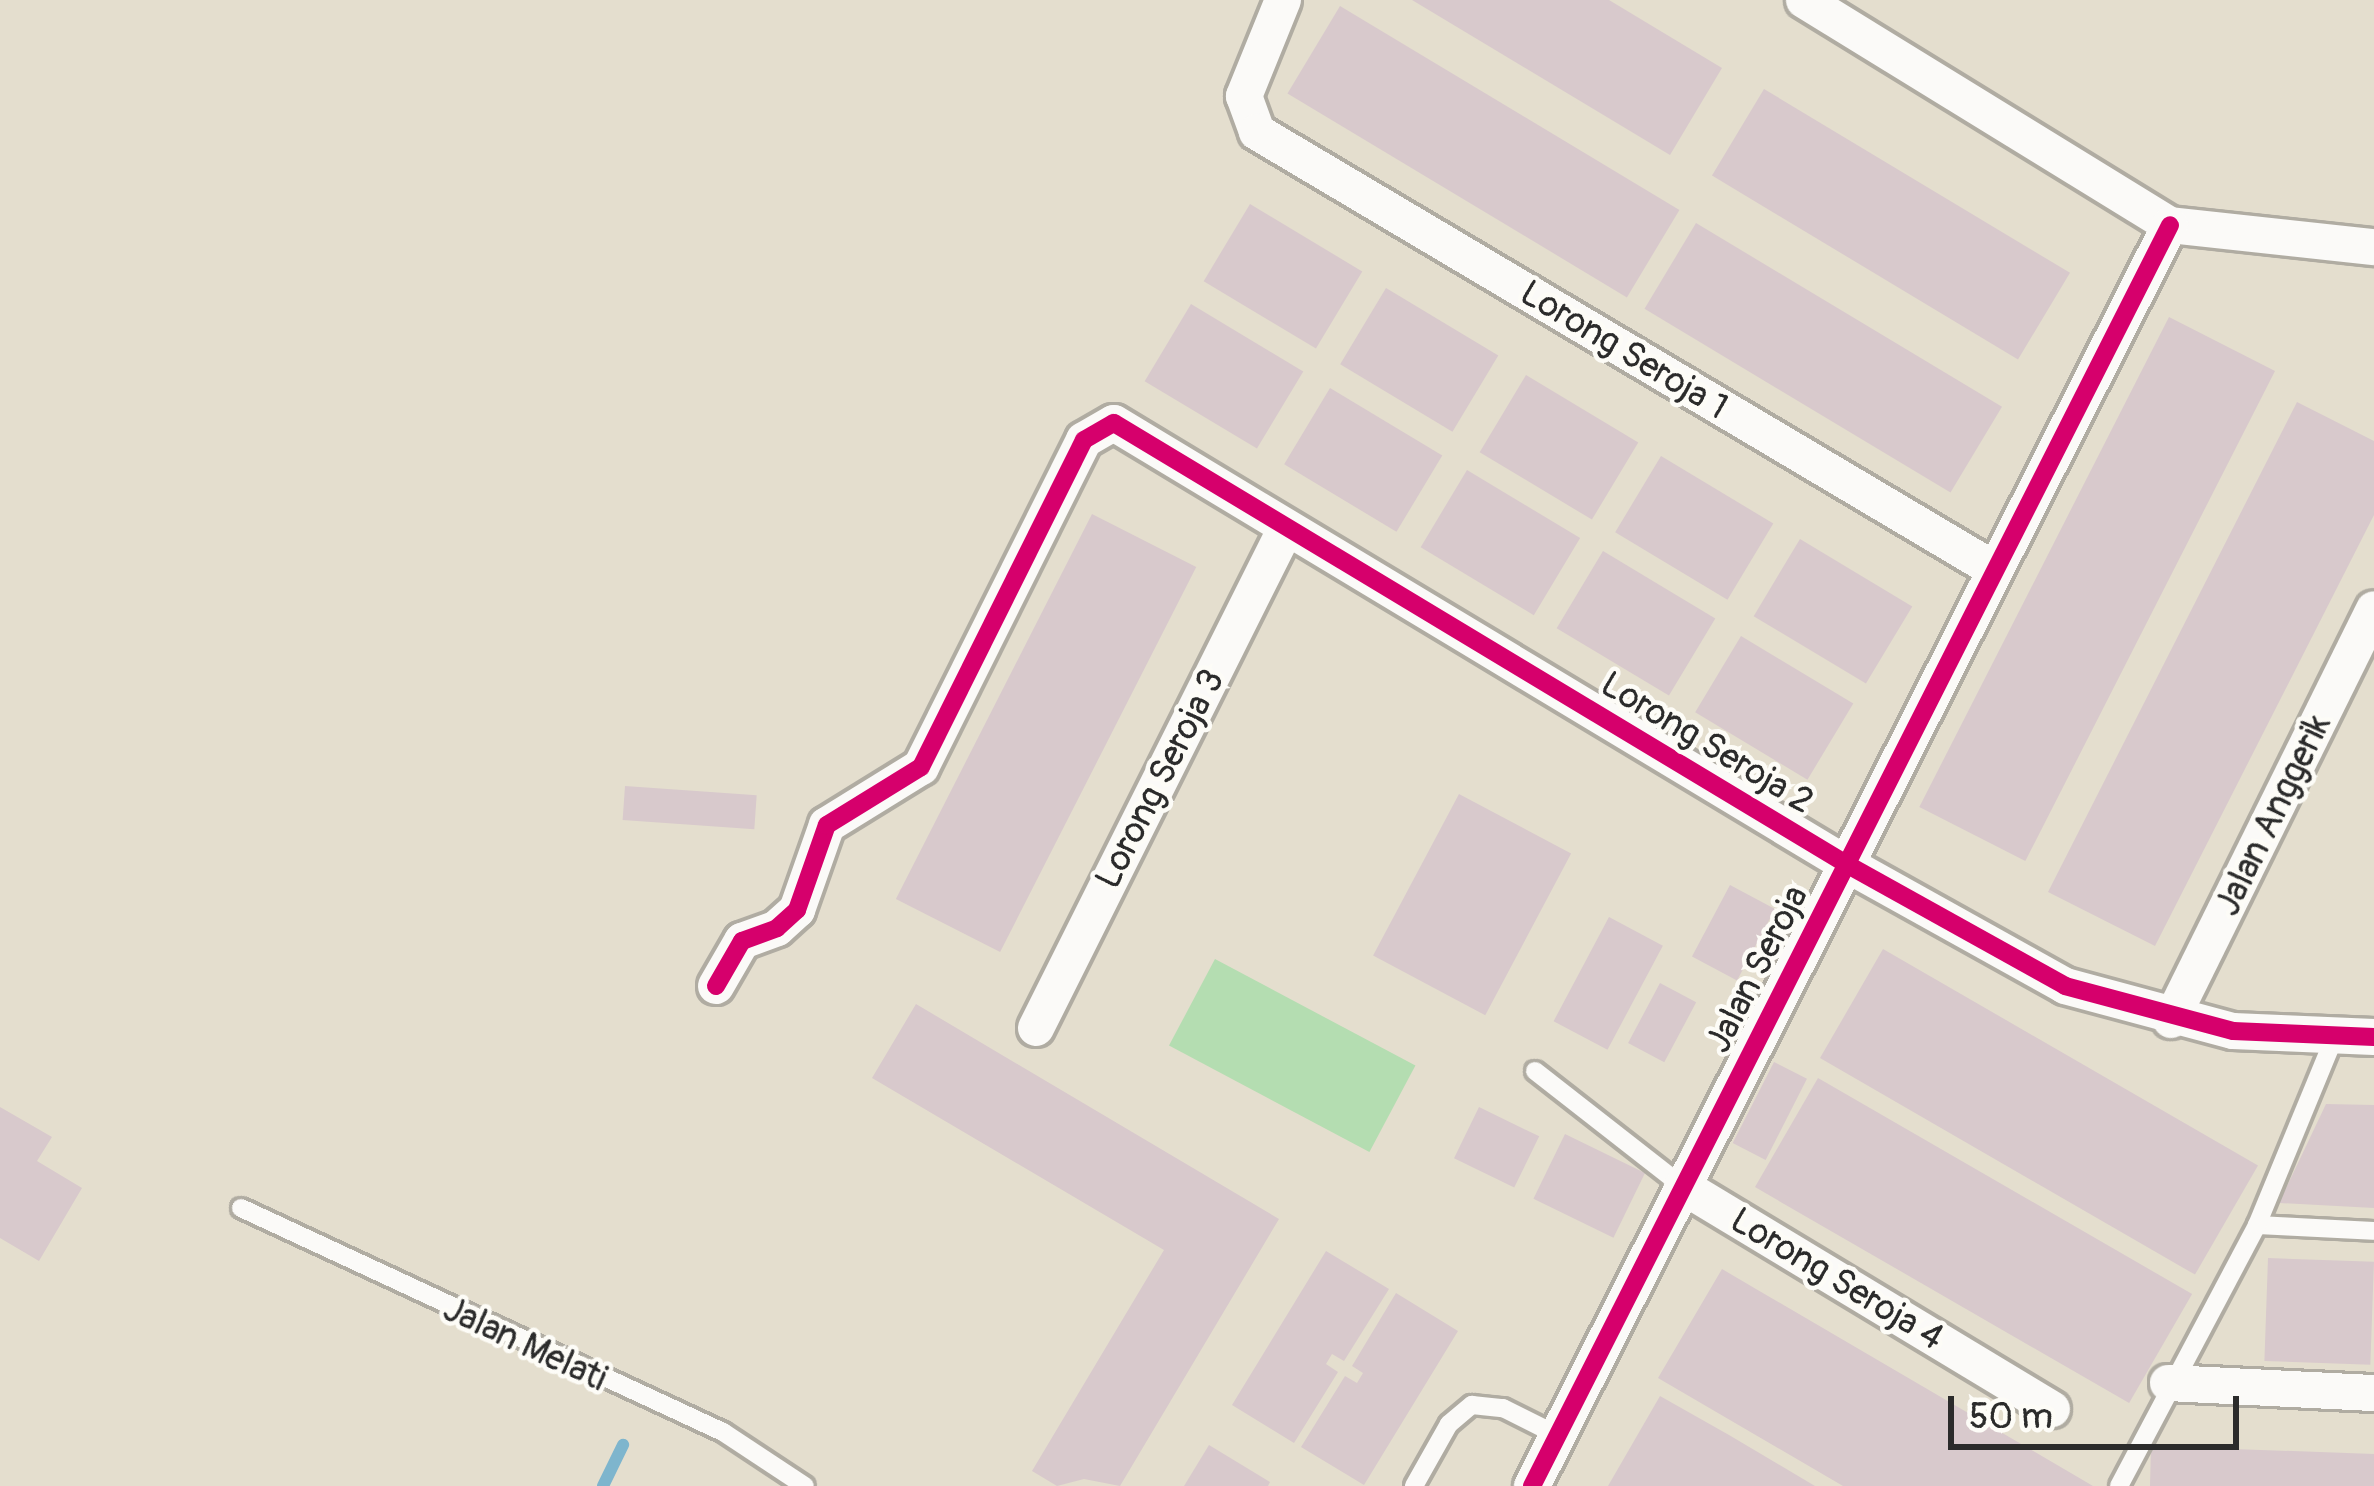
<!DOCTYPE html>
<style>
body{margin:0}
#map{position:relative;width:2374px;height:1486px;overflow:hidden;background:#e4dece;font-family:Pangolin,sans-serif}
div>[style]{position:absolute}
.green>*{inset:0;background:#b4ddb1;transform-origin:0 0}
.stream>*{height:12px;margin:-6px;padding:0 6px;transform-origin:6px;border-radius:6px;background:#7eb5cd}
.building>*{inset:0;background:#d8c9cc;transform-origin:0 0}
.roads{filter:drop-shadow(3px 0 #b0aca2) drop-shadow(-3px 0 #b0aca2) drop-shadow(0 3px #b0aca2) drop-shadow(0 -3px #b0aca2)}
.lane>*{height:18px;margin:-9px;padding:0 9px;transform-origin:9px;border-radius:9px;background:#fbfaf8}
.street>*{height:36px;margin:-18px;padding:0 18px;transform-origin:18px;border-radius:18px;background:#fbfaf8}
.cycleway>*{height:18px;margin:-9px;padding:0 9px;transform-origin:9px;border-radius:9px;background:#d6006c}
span{translate:-50% -50%;white-space:nowrap;text-align:center;line-height:1.15;-webkit-text-stroke:9px #fdfcf7;paint-order:stroke}
.street-label{font-size:36px;color:#2b2b2b}
.scale{position:absolute;left:1948px;top:1396px;width:291px;height:54px;box-sizing:border-box;border:6px solid #2b2b2b;border-top:0;padding-left:15px;font-size:36px;line-height:42px;white-space:nowrap;color:#2b2b2b;-webkit-text-stroke:9px #fdfcf7;paint-order:stroke}
</style>
<div id="map">
<div class="green">
<i style="left:1215px;top:959px;width:227px;height:98px;rotate:28deg"></i>
</div>
<div class="stream">
<i style="left:603px;top:1486px;width:46px;rotate:-64deg"></i>
</div>
<div class="building">
<i style="clip-path:polygon(1412px 0,1609px 0,1722px 68px,1670px 155px)"></i>
<i style="left:1340px;top:6px;width:396px;height:102px;rotate:31deg"></i>
<i style="left:1764px;top:89px;width:357px;height:101px;rotate:31deg"></i>
<i style="left:1250px;top:204px;width:131px;height:90px;rotate:31deg"></i>
<i style="left:1696px;top:223px;width:357px;height:100px;rotate:31deg"></i>
<i style="left:1386px;top:288px;width:131px;height:89px;rotate:31deg"></i>
<i style="left:1191px;top:304px;width:131px;height:90px;rotate:31deg"></i>
<i style="left:2169px;top:317px;width:119px;height:550px;rotate:27deg"></i>
<i style="left:1526px;top:375px;width:131px;height:90px;rotate:31deg"></i>
<i style="left:1330px;top:388px;width:131px;height:89px;rotate:31deg"></i>
<i style="clip-path:polygon(2297px 402px,2374px 441px,2374px 515px,2155px 946px,2048px 892px)"></i>
<i style="left:1661px;top:456px;width:131px;height:89px;rotate:31deg"></i>
<i style="left:1467px;top:470px;width:132px;height:90px;rotate:31deg"></i>
<i style="left:1092px;top:514px;width:117px;height:432px;rotate:27deg"></i>
<i style="left:1800px;top:539px;width:131px;height:90px;rotate:31deg"></i>
<i style="left:1603px;top:551px;width:131px;height:90px;rotate:31deg"></i>
<i style="left:1741px;top:636px;width:131px;height:89px;rotate:31deg"></i>
<i style="left:625px;top:786px;width:132px;height:34px;rotate:4deg"></i>
<i style="left:1459px;top:794px;width:127px;height:183px;rotate:28deg"></i>
<i style="left:1730px;top:885px;width:51px;height:81px;rotate:28deg"></i>
<i style="left:1609px;top:917px;width:61px;height:118px;rotate:28deg"></i>
<i style="left:1883px;top:949px;width:433px;height:126px;rotate:30deg"></i>
<i style="left:1660px;top:983px;width:41px;height:68px;rotate:28deg"></i>
<i style="clip-path:polygon(916px 1004px,1279px 1219px,1120px 1486px,1084px 1479px,1057px 1486px,1032px 1471px,1164px 1250px,872px 1078px)"></i>
<i style="left:1774px;top:1062px;width:37px;height:91px;rotate:27deg"></i>
<i style="left:1818px;top:1078px;width:432px;height:126px;rotate:30deg"></i>
<i style="clip-path:polygon(2326px 1104px,2374px 1105px,2374px 1208px,2279px 1203px)"></i>
<i style="clip-path:polygon(0 1107px,52px 1137px,37px 1161px,82px 1188px,39px 1261px,0 1238px)"></i>
<i style="left:1479px;top:1107px;width:67px;height:57px;rotate:26deg"></i>
<i style="left:1565px;top:1134px;width:89px;height:72px;rotate:26deg"></i>
<i style="clip-path:polygon(1326px 1251px,1389px 1289px,1344px 1361px,1332px 1354px,1326px 1364px,1338px 1372px,1294px 1443px,1232px 1405px)"></i>
<i style="left:2268px;top:1258px;width:106px;height:103px;rotate:2deg"></i>
<i style="clip-path:polygon(1722px 1269px,1756px 1289px,2093px 1486px,1843px 1486px,1658px 1378px)"></i>
<i style="clip-path:polygon(1396px 1293px,1458px 1331px,1364px 1485px,1301px 1447px,1345px 1376px,1357px 1383px,1363px 1373px,1352px 1366px)"></i>
<i style="clip-path:polygon(1660px 1396px,1729px 1435px,1815px 1486px,1608px 1486px)"></i>
<i style="clip-path:polygon(1209px 1445px,1270px 1482px,1268px 1486px,1184px 1486px)"></i>
<i style="clip-path:polygon(2151px 1446px,2374px 1454px,2374px 1486px,2150px 1486px)"></i>
</div>
<div class="roads">
<div class="lane">
<i style="left:1535px;top:1071px;width:187px;rotate:38deg"></i>
<i style="left:241px;top:1208px;width:532px;rotate:24.93deg"></i>
<i style="left:723px;top:1432px;width:98px;rotate:33.4deg"></i>
<i style="left:2257px;top:1225px;width:117px;rotate:2.9deg"></i>
<i style="left:1414px;top:1486px;width:71px;rotate:-60.6deg"></i>
<i style="left:1449px;top:1424px;width:30px;rotate:-40deg"></i>
<i style="left:1472px;top:1405px;width:31px;rotate:6deg"></i>
<i style="left:1503px;top:1408px;width:60px;rotate:26.6deg"></i>
<i style="left:2119px;top:1486px;width:295px;rotate:-62.1deg"></i>
<i style="left:2257px;top:1225px;width:204px;rotate:-67.6deg"></i>
</div>
<div class="street">
<i style="left:1283px;top:0;width:104px;rotate:112.1deg"></i>
<i style="left:1244px;top:96px;width:38px;rotate:70deg"></i>
<i style="left:1257px;top:132px;width:855px;rotate:30.68deg"></i>
<i style="left:1804px;top:0;width:430px;rotate:31.6deg"></i>
<i style="left:2170px;top:225px;width:205px;rotate:6.2deg"></i>
<i style="left:716px;top:986px;width:52px;rotate:-60deg"></i>
<i style="left:742px;top:941px;width:37px;rotate:-20deg"></i>
<i style="left:777px;top:928px;width:27px;rotate:-42deg"></i>
<i style="left:797px;top:910px;width:90px;rotate:-70.6deg"></i>
<i style="left:827px;top:825px;width:110px;rotate:-31.7deg"></i>
<i style="left:921px;top:767px;width:365px;rotate:-63.5deg"></i>
<i style="left:1084px;top:440px;width:34px;rotate:-30deg"></i>
<i style="left:1114px;top:423px;width:857px;rotate:31.06deg"></i>
<i style="left:1848px;top:865px;width:248px;rotate:29.1deg"></i>
<i style="left:2065px;top:986px;width:174px;rotate:15deg"></i>
<i style="left:2233px;top:1031px;width:141px;rotate:2.4deg"></i>
<i style="left:2171px;top:1020px;width:458px;rotate:-63.7deg"></i>
<i style="left:1036px;top:1028px;width:557px;rotate:-63.43deg"></i>
<i style="left:1682px;top:1186px;width:432px;rotate:31.1deg"></i>
<i style="left:2168px;top:1383px;width:206px;rotate:2.8deg"></i>
<i style="left:1532px;top:1486px;width:1413px;rotate:-63.16deg"></i>
</div>
</div>
<div class="cycleway">
<i style="left:716px;top:986px;width:52px;rotate:-60deg"></i>
<i style="left:742px;top:941px;width:37px;rotate:-20deg"></i>
<i style="left:777px;top:928px;width:27px;rotate:-42deg"></i>
<i style="left:797px;top:910px;width:90px;rotate:-70.6deg"></i>
<i style="left:827px;top:825px;width:110px;rotate:-31.7deg"></i>
<i style="left:921px;top:767px;width:365px;rotate:-63.5deg"></i>
<i style="left:1084px;top:440px;width:34px;rotate:-30deg"></i>
<i style="left:1114px;top:423px;width:857px;rotate:31.06deg"></i>
<i style="left:1848px;top:865px;width:248px;rotate:29.1deg"></i>
<i style="left:2065px;top:986px;width:174px;rotate:15deg"></i>
<i style="left:2233px;top:1031px;width:141px;rotate:2.4deg"></i>
<i style="left:1532px;top:1486px;width:1413px;rotate:-63.16deg"></i>
</div>
<div class="street-label">
<span style="left:1624px;top:350px;rotate:31deg">Lorong Seroja 1</span>
<span style="left:1707px;top:743px;rotate:31deg">Lorong Seroja 2</span>
<span style="left:1160px;top:779px;rotate:-63deg">Lorong Seroja 3</span>
<span style="left:2273px;top:815px;rotate:-64deg">Jalan Anggerik</span>
<span style="left:1757px;top:969px;rotate:-63deg">Jalan Seroja</span>
<span style="left:1837px;top:1279px;rotate:31deg">Lorong Seroja 4</span>
<span style="left:525px;top:1344px;rotate:25deg">Jalan Melati</span>
</div>
<div class="scale">50 m</div>
</div>
